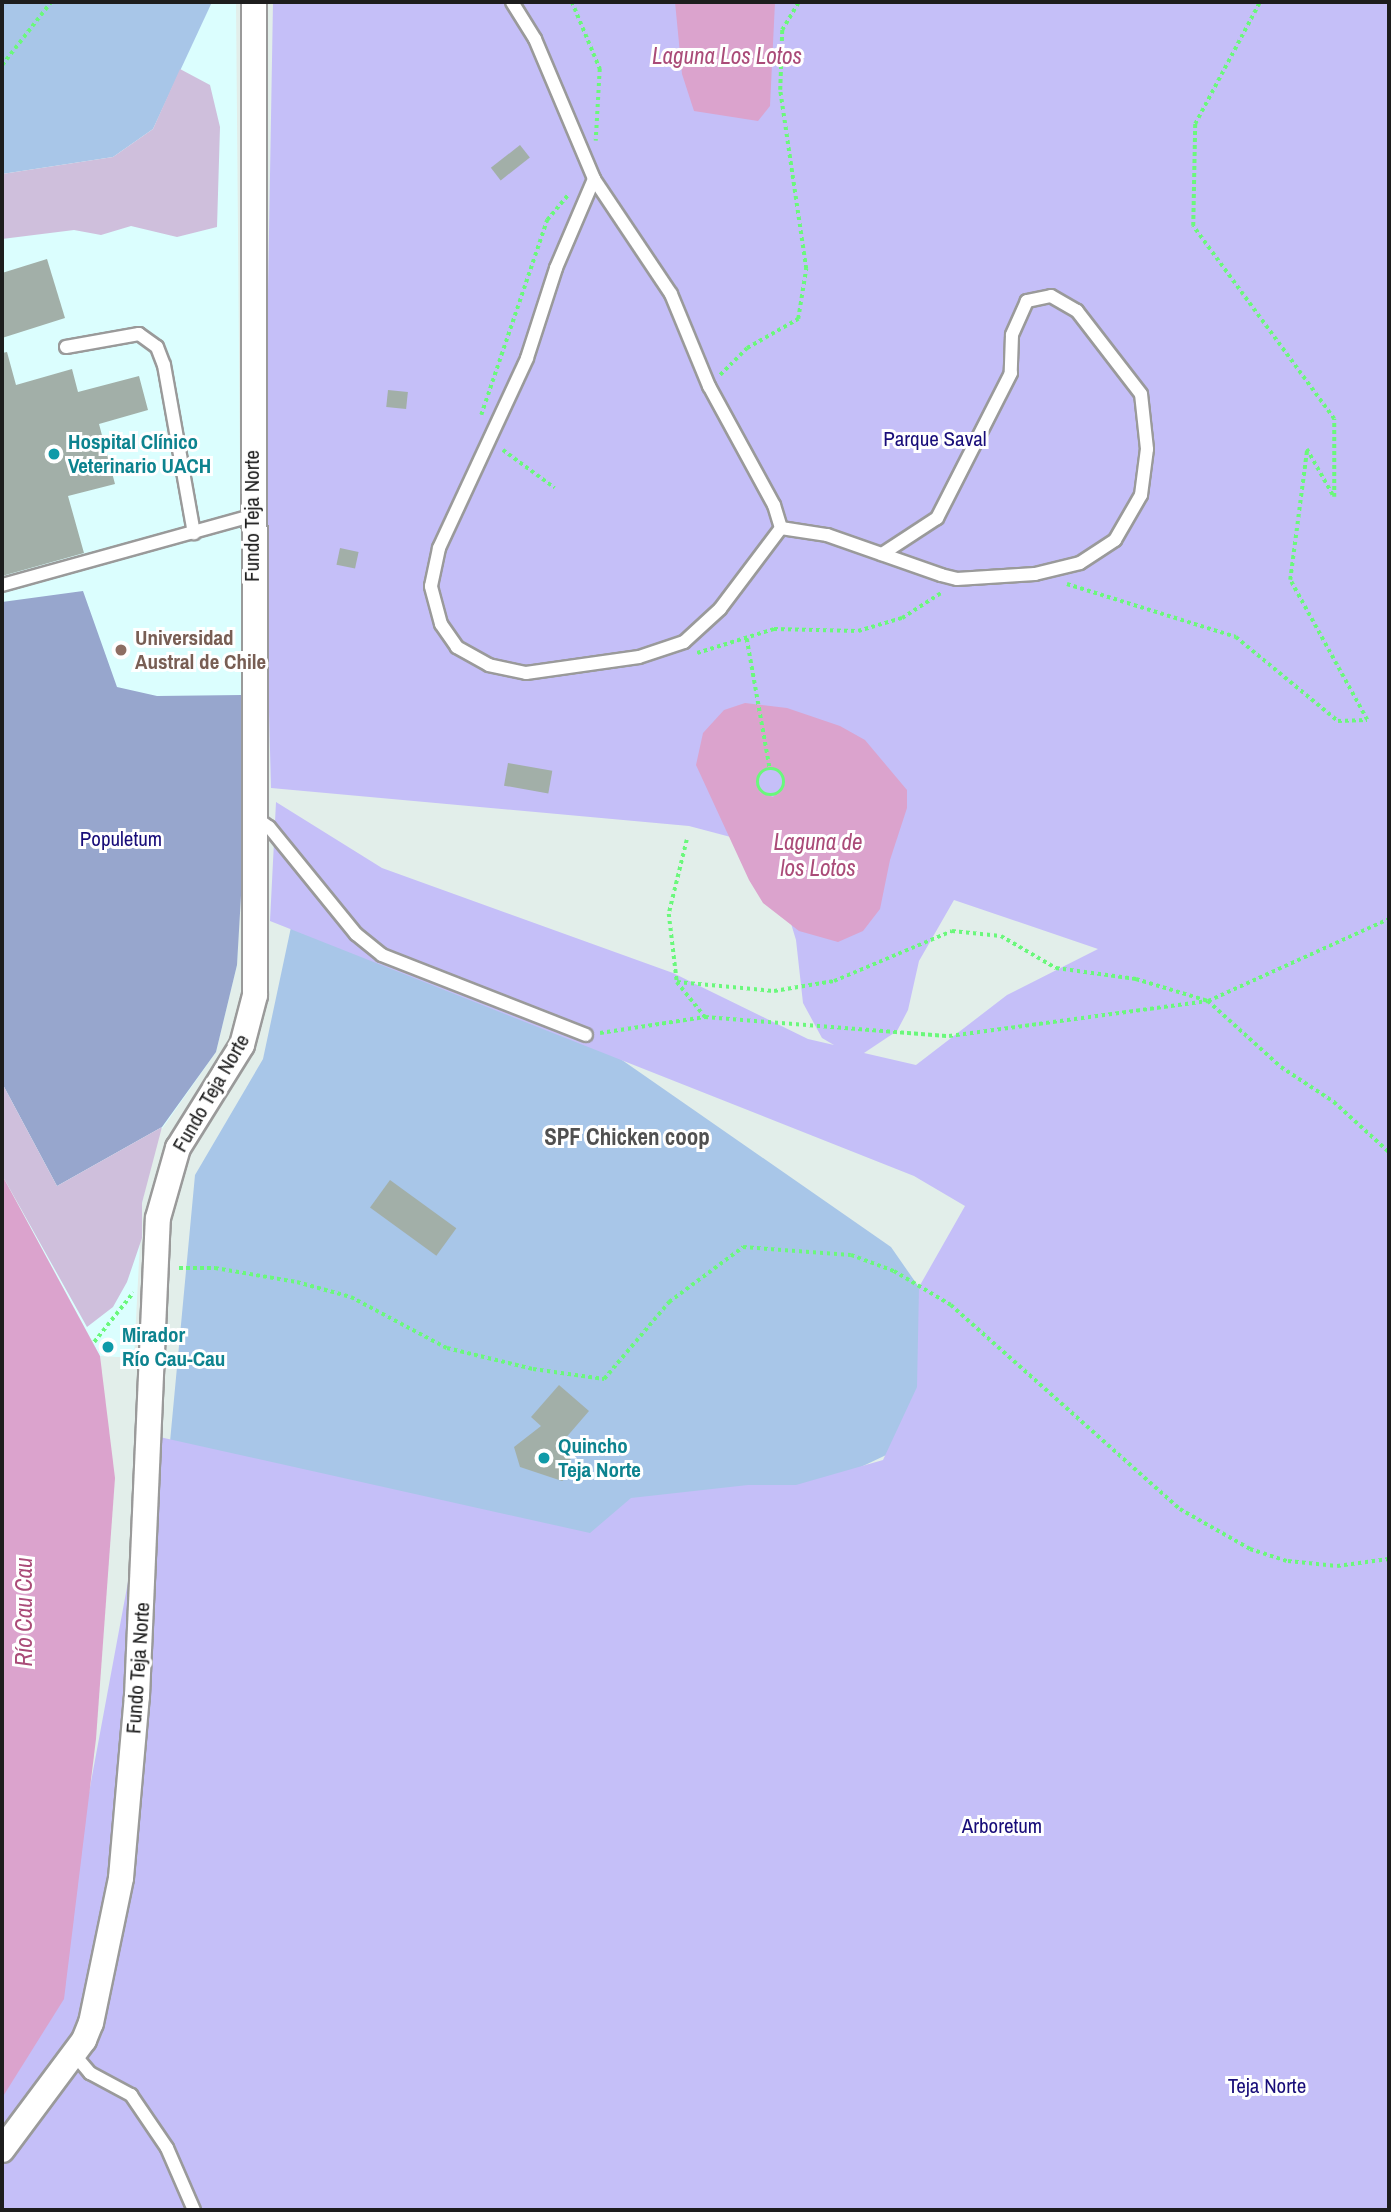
<!DOCTYPE html>
<meta charset="utf-8">
<style>
body{margin:0}
#map{position:relative;width:1391px;height:2212px;overflow:hidden;background:#e2eeea;font-family:"Archivo Narrow",sans-serif}
div>[style]{position:absolute}
.education>*{inset:0;background:#dbfefe}
.grass>*{inset:0;background:#a8c6e8}
.forest>*{inset:0;background:#97a6cd}
.wetland>*{inset:0;background:#cfbfdc}
.park>*{inset:0;background:#c5bff8}
.water>*{inset:0;background:#dba3cd}
.building>*{inset:0;background:#a2afa8;transform-origin:0 0}
.path>*{height:3.5px;margin-top:-1.75px;transform-origin:0;background:repeating-linear-gradient(90deg,#6af87b 0 3.5px,transparent 0 7px)}
.path>.ring{margin:-1.75px;padding:0;box-sizing:content-box;background:none;border:3.5px solid #6af87b;border-radius:50%}
.roads{filter:drop-shadow(2px 0 #9a9a9a) drop-shadow(-2px 0 #9a9a9a) drop-shadow(0 2px #9a9a9a) drop-shadow(0 -2px #9a9a9a)}
.lane>*{height:12px;margin:-6px;padding:0 6px;transform-origin:6px;border-radius:6px;background:#fff}
.street>*{height:24px;margin:-12px;padding:0 12px;transform-origin:12px;border-radius:12px;background:#fff}
.dots>*{width:19px;height:19px;translate:-50% -50%;box-sizing:border-box;border:4px solid #fff;border-radius:50%}
span{translate:-50% -50%;white-space:nowrap;text-align:center;line-height:1.15;-webkit-text-stroke:6px #fff;paint-order:stroke}
.park-label{font-size:21px;color:#180d79}
.culture-label{font-size:21px;color:#0d838f;font-weight:700}
.left{translate:0 -50%;text-align:left}
.street-label{font-size:21px;color:#1d1d1d}
.education-label{font-size:21px;color:#785e54;font-weight:700}
.water-label{font-size:23px;color:#aa4b78;font-style:italic}
.neighbourhood-label{font-size:23px;color:#505050;font-weight:700}
.frame{position:absolute;inset:0;border:4px solid #1d1d1d;pointer-events:none}
</style>
<div id="map">
<div class="education">
<i style="clip-path:polygon(2px 2px,236px 2px,243px 809px,237px 965px,216px 1052px,157px 1136px,142px 1203px,134px 1358px,100px 1356px,2px 1175px)"></i>
</div>
<div class="grass">
<i style="clip-path:polygon(2px 2px,212px 2px,153px 129px,113px 157px,2px 174px)"></i>
<i style="clip-path:polygon(311px 833px,586px 1035px,891px 1247px,989px 1388px,920px 1439px,662px 1561px,168px 1463px,195px 1175px,263px 1059px)"></i>
</div>
<div class="forest">
<i style="clip-path:polygon(83px 591px,117px 687px,157px 696px,242px 695px,243px 861px,237px 965px,216px 1052px,162px 1127px,57px 1186px,2px 1083px,2px 602px)"></i>
</div>
<div class="wetland">
<i style="clip-path:polygon(180px 69px,210px 85px,220px 127px,217px 227px,177px 237px,131px 226px,101px 235px,74px 230px,2px 239px,2px 174px,113px 157px,153px 129px)"></i>
<i style="clip-path:polygon(2px 1083px,57px 1186px,162px 1127px,142px 1203px,142px 1238px,127px 1282px,113px 1307px,87px 1327px,2px 1175px)"></i>
</div>
<div class="park">
<i style="clip-path:polygon(evenodd,273px 2px,1389px 2px,1389px 2210px,2px 2210px,2px 2096px,88px 1798px,155px 1436px,590px 1533px,631px 1498px,748px 1485px,796px 1485px,883px 1460px,917px 1387px,919px 1287px,965px 1206px,914px 1176px,270px 921px,276px 802px,382px 868px,673px 973px,808px 1039px,834px 1045px,822px 1038px,803px 1003px,796px 940px,786px 907px,742px 840px,689px 826px,271px 788px,264px 521px,273px 2px,954px 900px,1098px 949px,1007px 995px,916px 1065px,864px 1053px,897px 1031px,908px 1010px,919px 961px,954px 900px)"></i>
</div>
<div class="water">
<i style="clip-path:polygon(675px 2px,775px 2px,770px 106px,758px 121px,694px 111px,682px 74px)"></i>
<i style="clip-path:polygon(evenodd,745px 703px,787px 708px,840px 726px,865px 740px,907px 790px,907px 808px,890px 860px,880px 909px,863px 931px,838px 942px,799px 931px,763px 903px,749px 880px,696px 765px,703px 733px,724px 710px,745px 703px,771px 768px,780px 771px,785px 784px,773px 797px,760px 792px,756px 783px,759px 774px,771px 768px)"></i>
<i style="clip-path:polygon(2px 1175px,100px 1356px,115px 1478px,96px 1739px,64px 1999px,2px 2098px)"></i>
</div>
<div class="building">
<i style="left:520px;top:145px;width:16px;height:37px;rotate:52deg"></i>
<i style="clip-path:polygon(47px 259px,65px 318px,2px 338px,2px 273px)"></i>
<i style="clip-path:polygon(7px 352px,16px 385px,72px 369px,78px 392px,139px 376px,148px 410px,99px 424px,115px 484px,68px 496px,84px 553px,2px 576px,2px 353px)"></i>
<i style="left:388px;top:390px;width:20px;height:17px;rotate:6deg"></i>
<i style="left:340px;top:548px;width:19px;height:17px;rotate:12deg"></i>
<i style="left:508px;top:763px;width:45px;height:23px;rotate:10deg"></i>
<i style="left:390px;top:1180px;width:82px;height:34px;rotate:36deg"></i>
<i style="clip-path:polygon(559px 1385px,589px 1411px,564px 1440px,572px 1464px,570px 1476px,562px 1481px,520px 1467px,514px 1447px,541px 1426px,531px 1417px)"></i>
</div>
<div class="path">
<i style="left:572px;top:2px;width:73px;rotate:67.3deg"></i>
<i style="left:600px;top:69px;width:72px;rotate:93.2deg"></i>
<i style="left:2px;top:65px;width:80px;rotate:-52.1deg"></i>
<i style="left:720px;top:375px;width:38px;rotate:-45deg"></i>
<i style="left:747px;top:348px;width:59px;rotate:-29.6deg"></i>
<i style="left:798px;top:319px;width:51px;rotate:-80.9deg"></i>
<i style="left:806px;top:269px;width:181px;rotate:-98.3deg"></i>
<i style="left:780px;top:90px;width:60px;rotate:-88.1deg"></i>
<i style="left:782px;top:30px;width:33px;rotate:-59deg"></i>
<i style="left:481px;top:415px;width:206px;rotate:-71.3deg"></i>
<i style="left:547px;top:220px;width:33px;rotate:-50deg"></i>
<i style="left:503px;top:450px;width:64px;rotate:36.2deg"></i>
<i style="left:1067px;top:584px;width:177px;rotate:17.4deg"></i>
<i style="left:1236px;top:637px;width:132px;rotate:39.5deg"></i>
<i style="left:1338px;top:721px;width:29px;rotate:-2deg"></i>
<i style="left:1367px;top:720px;width:160px;rotate:-118.8deg"></i>
<i style="left:1290px;top:580px;width:132px;rotate:-82.6deg"></i>
<i style="left:1307px;top:449px;width:55px;rotate:60.6deg"></i>
<i style="left:1334px;top:497px;width:78px;rotate:-90deg"></i>
<i style="left:1334px;top:419px;width:239px;rotate:-126.2deg"></i>
<i style="left:1193px;top:226px;width:102px;rotate:-88.9deg"></i>
<i style="left:1195px;top:124px;width:138px;rotate:-62deg"></i>
<i style="left:747px;top:639px;width:133px;rotate:80deg"></i>
<i style="left:697px;top:653px;width:81px;rotate:-17.3deg"></i>
<i style="left:774px;top:629px;width:84px;rotate:1.4deg"></i>
<i style="left:858px;top:631px;width:46px;rotate:-16.5deg"></i>
<i style="left:902px;top:618px;width:46px;rotate:-32.7deg"></i>
<i class="ring" style="left:758px;top:769px;width:22.5px;height:22.5px"></i>
<i style="left:687px;top:840px;width:76px;rotate:103.7deg"></i>
<i style="left:669px;top:914px;width:68px;rotate:83.3deg"></i>
<i style="left:677px;top:982px;width:45px;rotate:51.3deg"></i>
<i style="left:677px;top:982px;width:97px;rotate:5.3deg"></i>
<i style="left:774px;top:991px;width:61px;rotate:-9.5deg"></i>
<i style="left:834px;top:981px;width:128px;rotate:-23deg"></i>
<i style="left:952px;top:931px;width:49px;rotate:5.8deg"></i>
<i style="left:1001px;top:936px;width:64px;rotate:30.2deg"></i>
<i style="left:1056px;top:968px;width:81px;rotate:7.8deg"></i>
<i style="left:1136px;top:979px;width:75px;rotate:17deg"></i>
<i style="left:1208px;top:1001px;width:199px;rotate:-24.4deg"></i>
<i style="left:600px;top:1033px;width:106px;rotate:-8.7deg"></i>
<i style="left:705px;top:1017px;width:245px;rotate:4.5deg"></i>
<i style="left:949px;top:1036px;width:261px;rotate:-7.7deg"></i>
<i style="left:1208px;top:1001px;width:98px;rotate:42.1deg"></i>
<i style="left:1281px;top:1067px;width:64px;rotate:33.4deg"></i>
<i style="left:1334px;top:1102px;width:74px;rotate:42.3deg"></i>
<i style="left:179px;top:1268px;width:36px"></i>
<i style="left:215px;top:1268px;width:83px;rotate:9.7deg"></i>
<i style="left:297px;top:1282px;width:56px;rotate:15.5deg"></i>
<i style="left:351px;top:1297px;width:109px;rotate:28deg"></i>
<i style="left:447px;top:1348px;width:89px;rotate:13.7deg"></i>
<i style="left:533px;top:1369px;width:72px;rotate:8deg"></i>
<i style="left:604px;top:1379px;width:101px;rotate:-49.8deg"></i>
<i style="left:669px;top:1302px;width:92px;rotate:-36.6deg"></i>
<i style="left:743px;top:1247px;width:108px;rotate:4.2deg"></i>
<i style="left:851px;top:1255px;width:46px;rotate:20.4deg"></i>
<i style="left:894px;top:1271px;width:66px;rotate:30.8deg"></i>
<i style="left:951px;top:1305px;width:307px;rotate:41.7deg"></i>
<i style="left:1180px;top:1509px;width:81px;rotate:29.7deg"></i>
<i style="left:1250px;top:1549px;width:40px;rotate:18deg"></i>
<i style="left:1288px;top:1561px;width:49px;rotate:5.8deg"></i>
<i style="left:1337px;top:1566px;width:52px;rotate:-7.7deg"></i>
<i style="left:94px;top:1342px;width:63px;rotate:-51.5deg"></i>
</div>
<div class="roads">
<div class="lane">
<i style="left:512px;top:2px;width:44px;rotate:58.1deg"></i>
<i style="left:535px;top:39px;width:152px;rotate:67.1deg"></i>
<i style="left:594px;top:179px;width:138px;rotate:56.2deg"></i>
<i style="left:671px;top:294px;width:100px;rotate:67.6deg"></i>
<i style="left:709px;top:386px;width:136px;rotate:61.4deg"></i>
<i style="left:774px;top:505px;width:24px;rotate:73deg"></i>
<i style="left:781px;top:528px;width:101px;rotate:127deg"></i>
<i style="left:720px;top:609px;width:49px;rotate:137.5deg"></i>
<i style="left:684px;top:642px;width:47px;rotate:161.6deg"></i>
<i style="left:639px;top:657px;width:114px;rotate:171.9deg"></i>
<i style="left:526px;top:673px;width:38px;rotate:-168deg"></i>
<i style="left:489px;top:665px;width:37px;rotate:-151deg"></i>
<i style="left:457px;top:647px;width:28px;rotate:-125deg"></i>
<i style="left:441px;top:624px;width:39px;rotate:-105deg"></i>
<i style="left:431px;top:586px;width:39px;rotate:-78deg"></i>
<i style="left:439px;top:548px;width:209px;rotate:-65.1deg"></i>
<i style="left:527px;top:358px;width:95px;rotate:-72.1deg"></i>
<i style="left:556px;top:268px;width:97px;rotate:-66.9deg"></i>
<i style="left:66px;top:347px;width:74px;rotate:-10.1deg"></i>
<i style="left:139px;top:334px;width:22px;rotate:36deg"></i>
<i style="left:157px;top:347px;width:19px;rotate:69deg"></i>
<i style="left:164px;top:365px;width:171px;rotate:79.9deg"></i>
<i style="left:781px;top:528px;width:47px;rotate:8.7deg"></i>
<i style="left:827px;top:535px;width:121px;rotate:19.3deg"></i>
<i style="left:941px;top:575px;width:16px;rotate:14deg"></i>
<i style="left:957px;top:579px;width:78px;rotate:-3.7deg"></i>
<i style="left:1035px;top:574px;width:46px;rotate:-13.7deg"></i>
<i style="left:1080px;top:563px;width:42px;rotate:-33.3deg"></i>
<i style="left:1115px;top:540px;width:52px;rotate:-60deg"></i>
<i style="left:1141px;top:495px;width:46px;rotate:-82.6deg"></i>
<i style="left:1147px;top:449px;width:55px;rotate:-96.2deg"></i>
<i style="left:1141px;top:394px;width:105px;rotate:-127.6deg"></i>
<i style="left:1077px;top:311px;width:30px;rotate:-150deg"></i>
<i style="left:1051px;top:296px;width:25px;rotate:168deg"></i>
<i style="left:1027px;top:301px;width:37px;rotate:114deg"></i>
<i style="left:1012px;top:335px;width:38px;rotate:92deg"></i>
<i style="left:1011px;top:373px;width:163px;rotate:117deg"></i>
<i style="left:937px;top:518px;width:66px;rotate:146.8deg"></i>
<i style="left:2px;top:585px;width:258px;rotate:-15.5deg"></i>
<i style="left:255px;top:817px;width:17px;rotate:36deg"></i>
<i style="left:269px;top:827px;width:138px;rotate:50.9deg"></i>
<i style="left:356px;top:934px;width:33px;rotate:39deg"></i>
<i style="left:382px;top:955px;width:219px;rotate:21.4deg"></i>
<i style="left:74px;top:2054px;width:25px;rotate:50deg"></i>
<i style="left:90px;top:2073px;width:47px;rotate:28.2deg"></i>
<i style="left:131px;top:2095px;width:64px;rotate:55.8deg"></i>
<i style="left:167px;top:2148px;width:68px;rotate:66.5deg"></i>
</div>
<div class="street">
<i style="left:2px;top:2150px;width:137px;rotate:-53.3deg"></i>
<i style="left:84px;top:2040px;width:18px;rotate:-68deg"></i>
<i style="left:91px;top:2023px;width:148px;rotate:-78.3deg"></i>
<i style="left:121px;top:1878px;width:183px;rotate:-85deg"></i>
<i style="left:137px;top:1696px;width:478px;rotate:-87.5deg"></i>
<i style="left:158px;top:1218px;width:73px;rotate:-74.1deg"></i>
<i style="left:178px;top:1148px;width:121px;rotate:-58.1deg"></i>
<i style="left:242px;top:1045px;width:52px;rotate:-75.4deg"></i>
<i style="left:255px;top:995px;width:993px;rotate:-90.06deg"></i>
</div>
</div>
<div class="dots">
<i style="left:54px;top:454px;background:#0f9aa8"></i>
<i style="left:121px;top:650px;background:#8d6e63"></i>
<i style="left:108px;top:1347px;background:#0f9aa8"></i>
<i style="left:544px;top:1458px;background:#0f9aa8"></i>
</div>
<div class="park-label">
<span style="left:935px;top:439px">Parque Saval</span>
<span style="left:121px;top:839px">Populetum</span>
<span style="left:1002px;top:1826px">Arboretum</span>
<span style="left:1267px;top:2086px">Teja Norte</span>
</div>
<div class="culture-label">
<span class="left" style="left:68px;top:454px">Hospital Clínico<br>Veterinario UACH</span>
<span class="left" style="left:122px;top:1347px">Mirador<br>Río Cau-Cau</span>
<span class="left" style="left:558px;top:1458px">Quincho<br>Teja Norte</span>
</div>
<div class="street-label">
<span style="left:252px;top:516px;rotate:-90deg">Fundo Teja Norte</span>
<span style="left:211px;top:1093px;rotate:-60deg">Fundo Teja Norte</span>
<span style="left:138px;top:1668px;rotate:-86deg">Fundo Teja Norte</span>
</div>
<div class="education-label">
<span class="left" style="left:135px;top:650px">Universidad<br>Austral de Chile</span>
</div>
<div class="water-label">
<span style="left:727px;top:56px">Laguna Los Lotos</span>
<span style="left:818px;top:855px">Laguna de<br>los Lotos</span>
<span style="left:24px;top:1612px;rotate:-90deg">Río Cau Cau</span>
</div>
<div class="neighbourhood-label">
<span style="left:627px;top:1137px">SPF Chicken coop</span>
</div>
<div class="frame"></div>
</div>
